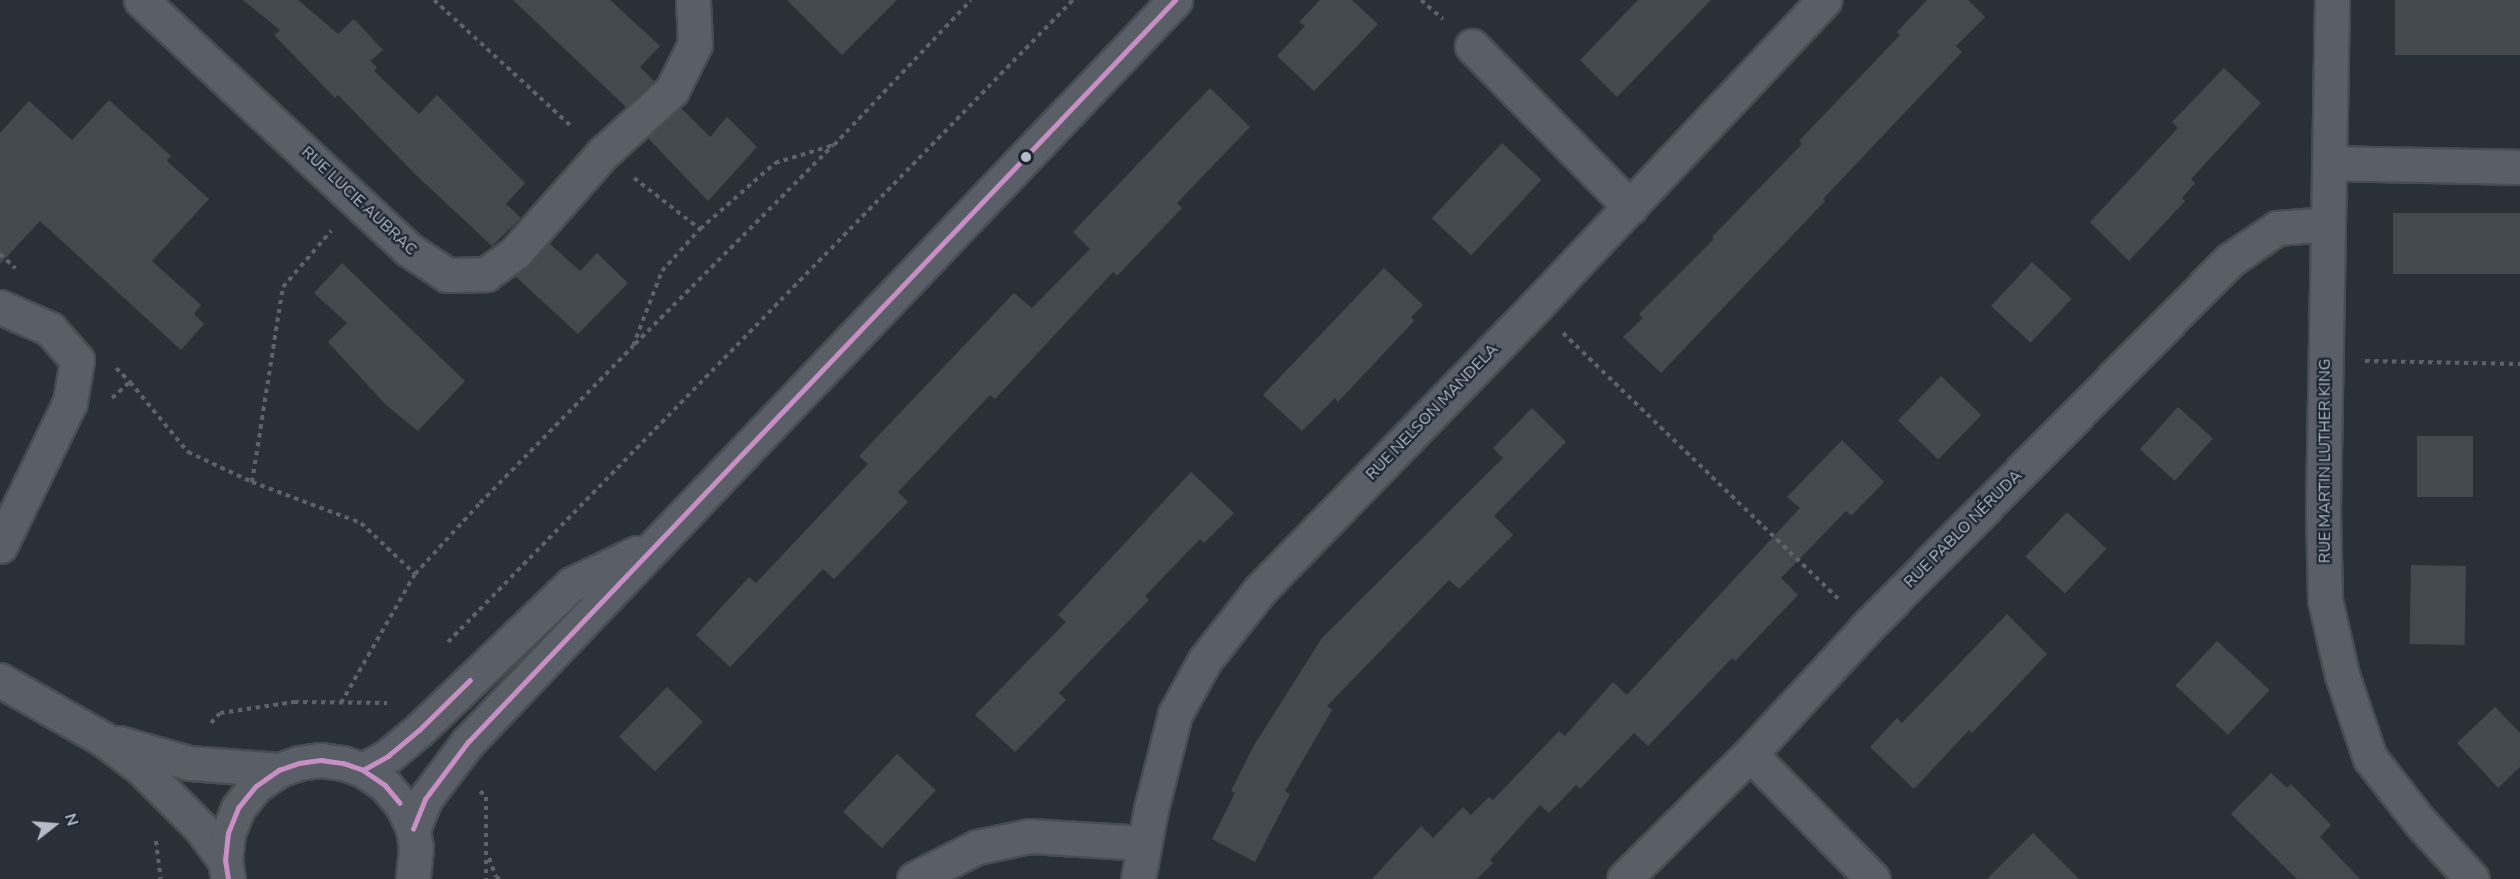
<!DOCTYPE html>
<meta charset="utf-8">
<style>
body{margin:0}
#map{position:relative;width:2520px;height:879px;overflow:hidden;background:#2a3038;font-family:"Nunito Sans",sans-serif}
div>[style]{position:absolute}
.building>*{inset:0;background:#444950;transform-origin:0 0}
.path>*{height:4px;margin-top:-2px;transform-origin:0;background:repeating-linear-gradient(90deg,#5d636a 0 4.5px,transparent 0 9px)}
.roads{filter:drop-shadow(2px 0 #484c53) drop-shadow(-2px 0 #484c53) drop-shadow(0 2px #484c53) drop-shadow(0 -2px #484c53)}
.minor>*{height:33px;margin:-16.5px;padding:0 16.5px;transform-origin:16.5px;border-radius:16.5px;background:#5a5e66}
.bus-1>*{height:4.5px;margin:-2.25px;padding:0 2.25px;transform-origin:2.25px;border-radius:2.25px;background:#c78fc4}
.dots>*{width:16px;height:16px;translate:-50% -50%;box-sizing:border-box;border:3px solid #1d2633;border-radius:50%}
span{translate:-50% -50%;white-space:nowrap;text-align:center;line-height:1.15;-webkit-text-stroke:4.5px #1d2633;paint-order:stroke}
.street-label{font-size:16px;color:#b4bcc9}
.north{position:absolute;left:24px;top:795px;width:60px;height:60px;-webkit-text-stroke:4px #1d2633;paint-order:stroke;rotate:73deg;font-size:16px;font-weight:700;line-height:24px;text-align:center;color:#b4bcc9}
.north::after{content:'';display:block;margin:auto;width:21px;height:27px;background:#b4bcc9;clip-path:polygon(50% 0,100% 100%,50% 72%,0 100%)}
</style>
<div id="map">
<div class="building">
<i style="clip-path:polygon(243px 0,298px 0,338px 34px,354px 19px,383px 50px,370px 61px,377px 67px,374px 71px,419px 114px,437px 95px,525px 183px,506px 204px,521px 218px,492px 246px,416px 175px,338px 95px,335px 98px,274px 35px,280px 30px)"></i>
<i style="clip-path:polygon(513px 0,610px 0,660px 46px,640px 67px,654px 81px,626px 107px)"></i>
<i style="clip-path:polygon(787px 0,897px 0,842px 55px)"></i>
<i style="clip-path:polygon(1320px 0,1352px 0,1378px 24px,1314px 91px,1277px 56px,1305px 26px,1299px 22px)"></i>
<i style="clip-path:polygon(1638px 0,1711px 0,1617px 97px,1580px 60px)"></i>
<i style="clip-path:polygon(1927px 0,1968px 0,1985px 17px,1956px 46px,1962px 52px,1823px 199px,1825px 201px,1661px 373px,1623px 337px,1643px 318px,1639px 314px,1714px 239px,1712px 237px,1802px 144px,1799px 141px,1900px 35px,1897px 32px)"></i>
<i style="left:2395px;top:0;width:125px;height:55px"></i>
<i style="clip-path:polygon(2224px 68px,2261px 103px,2191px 179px,2195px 183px,2182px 198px,2185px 201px,2129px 261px,2090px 222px,2178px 128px,2172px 122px)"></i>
<i style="clip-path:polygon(1210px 88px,1250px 127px,1177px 203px,1182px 208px,1117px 276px,1113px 272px,995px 399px,990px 395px,898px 492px,908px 502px,834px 579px,823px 569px,730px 667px,696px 635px,749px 577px,756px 583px,868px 464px,859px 456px,1014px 293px,1032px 308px,1090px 249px,1073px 232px)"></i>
<i style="clip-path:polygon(109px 100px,171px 156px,167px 161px,209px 199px,152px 261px,201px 305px,194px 314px,204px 324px,181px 350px,40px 221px,0 264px,0 133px,29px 101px,72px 140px)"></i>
<i style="clip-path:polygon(681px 108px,710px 137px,727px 117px,757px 147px,708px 201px,648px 138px)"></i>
<i style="left:1502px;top:143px;width:54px;height:103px;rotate:43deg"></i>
<i style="left:2393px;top:213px;width:127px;height:61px"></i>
<i style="clip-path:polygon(549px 243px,580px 271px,597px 253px,628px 283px,578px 334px,515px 276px,530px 265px)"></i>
<i style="left:2032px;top:262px;width:54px;height:60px;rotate:43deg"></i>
<i style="clip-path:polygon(342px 263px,465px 381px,418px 431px,386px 405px,328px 342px,347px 323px,314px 293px)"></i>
<i style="clip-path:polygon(1384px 268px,1423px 305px,1411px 317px,1414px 321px,1338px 402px,1335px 398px,1302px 431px,1263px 395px)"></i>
<i style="left:1941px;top:376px;width:56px;height:62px;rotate:44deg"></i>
<i style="left:2178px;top:407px;width:47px;height:57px;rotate:42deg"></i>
<i style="clip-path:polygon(1532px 408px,1566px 442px,1494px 516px,1513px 535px,1459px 589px,1449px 580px,1327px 706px,1332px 710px,1285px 791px,1290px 794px,1255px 862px,1212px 839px,1235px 793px,1231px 791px,1253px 747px,1322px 638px,1503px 458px,1493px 448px)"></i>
<i style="left:2417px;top:436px;width:56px;height:61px"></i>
<i style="clip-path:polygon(1842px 440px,1884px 482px,1851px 516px,1846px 511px,1781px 578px,1798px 595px,1735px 661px,1732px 658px,1648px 746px,1634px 733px,1580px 789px,1576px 785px,1549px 813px,1540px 805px,1490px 860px,1493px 863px,1477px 879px,1372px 879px,1421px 826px,1433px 838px,1463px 807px,1471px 815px,1489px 797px,1493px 800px,1559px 731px,1565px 736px,1613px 682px,1627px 695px,1800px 508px,1787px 497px)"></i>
<i style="clip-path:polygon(1191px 472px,1234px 513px,1204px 543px,1200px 539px,1145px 596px,1149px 600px,1059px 693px,1066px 700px,1015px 752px,975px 715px,1066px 622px,1058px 615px)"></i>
<i style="left:2067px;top:512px;width:54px;height:61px;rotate:43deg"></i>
<i style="left:2411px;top:565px;width:55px;height:79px;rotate:1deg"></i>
<i style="clip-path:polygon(2007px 614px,2047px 654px,1972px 733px,1969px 730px,1914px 789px,1870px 747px,1897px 718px,1902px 723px)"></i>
<i style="left:2217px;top:641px;width:72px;height:61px;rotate:43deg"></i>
<i style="left:667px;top:687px;width:50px;height:69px;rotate:44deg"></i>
<i style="clip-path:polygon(2495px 707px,2520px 733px,2520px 767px,2498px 788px,2457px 743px)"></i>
<i style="left:897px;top:754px;width:53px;height:79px;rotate:43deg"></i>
<i style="clip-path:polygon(2271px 773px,2287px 788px,2291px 784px,2331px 825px,2320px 837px,2360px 879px,2297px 879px,2231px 814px)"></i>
<i style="clip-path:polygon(2033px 833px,2079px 879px,1987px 879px)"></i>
</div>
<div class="path">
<i style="left:434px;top:0;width:189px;rotate:42.6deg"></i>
<i style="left:1421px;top:0;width:29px;rotate:41deg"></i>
<i style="left:634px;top:178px;width:83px;rotate:37.7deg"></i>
<i style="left:0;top:254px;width:21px;rotate:43deg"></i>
<i style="left:1563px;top:333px;width:383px;rotate:44deg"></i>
<i style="left:635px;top:344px;width:281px;rotate:-45.1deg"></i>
<i style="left:2365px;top:361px;width:155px;rotate:1.1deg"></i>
<i style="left:116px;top:368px;width:20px;rotate:45deg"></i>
<i style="left:112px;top:398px;width:24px;rotate:-42deg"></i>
<i style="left:130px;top:382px;width:91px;rotate:50.4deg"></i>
<i style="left:188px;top:452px;width:71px;rotate:25.1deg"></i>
<i style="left:252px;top:482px;width:197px;rotate:-81deg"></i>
<i style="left:283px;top:287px;width:74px;rotate:-49.4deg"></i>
<i style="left:252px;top:482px;width:116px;rotate:20.6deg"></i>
<i style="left:361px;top:523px;width:74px;rotate:43.4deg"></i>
<i style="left:448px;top:642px;width:896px;rotate:-45.77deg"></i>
<i style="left:341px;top:703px;width:149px;rotate:-60.2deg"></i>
<i style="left:415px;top:574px;width:96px;rotate:-47.5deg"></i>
<i style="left:480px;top:503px;width:219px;rotate:-45.7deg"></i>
<i style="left:633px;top:346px;width:80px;rotate:-68.9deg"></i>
<i style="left:662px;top:271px;width:57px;rotate:-47.9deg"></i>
<i style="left:700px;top:229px;width:100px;rotate:-41.3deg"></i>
<i style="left:775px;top:163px;width:62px;rotate:-17deg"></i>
<i style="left:834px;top:145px;width:199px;rotate:-46.6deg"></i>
<i style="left:211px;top:723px;width:13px;rotate:-48deg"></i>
<i style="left:220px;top:713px;width:75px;rotate:-8.5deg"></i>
<i style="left:294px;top:702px;width:93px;rotate:0.6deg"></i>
<i style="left:480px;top:791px;width:8px;rotate:45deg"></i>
<i style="left:486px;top:797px;width:82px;rotate:90deg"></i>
<i style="left:156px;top:841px;width:38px;rotate:83deg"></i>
<i style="left:489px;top:858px;width:20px;rotate:70deg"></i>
<i style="left:496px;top:877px;width:4px;rotate:27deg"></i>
</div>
<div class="roads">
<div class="minor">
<i style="left:141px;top:0;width:365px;rotate:43deg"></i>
<i style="left:408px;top:249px;width:47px;rotate:33.7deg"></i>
<i style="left:447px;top:275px;width:39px;rotate:-1deg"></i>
<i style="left:486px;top:274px;width:37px;rotate:-36deg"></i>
<i style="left:516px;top:252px;width:130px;rotate:-48.7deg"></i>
<i style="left:602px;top:154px;width:95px;rotate:-42.4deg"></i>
<i style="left:672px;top:90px;width:51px;rotate:-63.4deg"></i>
<i style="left:695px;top:44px;width:44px;rotate:-92.6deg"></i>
<i style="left:2332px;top:0;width:511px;rotate:91.01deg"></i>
<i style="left:2323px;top:511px;width:89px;rotate:88.7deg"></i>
<i style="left:2325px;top:600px;width:77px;rotate:77.2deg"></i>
<i style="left:2342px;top:675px;width:88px;rotate:71.4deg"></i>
<i style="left:2370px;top:758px;width:81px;rotate:52deg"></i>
<i style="left:2420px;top:822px;width:77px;rotate:47.6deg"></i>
<i style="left:1472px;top:46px;width:226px;rotate:45.5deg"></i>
<i style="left:2329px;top:163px;width:191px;rotate:1.2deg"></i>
<i style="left:0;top:307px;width:55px;rotate:23.7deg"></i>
<i style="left:50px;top:329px;width:41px;rotate:48.9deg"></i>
<i style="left:77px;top:360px;width:43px;rotate:99.5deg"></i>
<i style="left:70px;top:402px;width:160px;rotate:115.9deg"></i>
<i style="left:0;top:680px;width:119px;rotate:29.8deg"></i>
<i style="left:103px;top:739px;width:48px;rotate:37.3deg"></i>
<i style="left:141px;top:768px;width:85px;rotate:45deg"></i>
<i style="left:201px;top:828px;width:41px;rotate:54deg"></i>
<i style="left:119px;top:743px;width:73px;rotate:15.9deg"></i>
<i style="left:189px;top:763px;width:90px;rotate:4.4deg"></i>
<i style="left:1750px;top:754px;width:175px;rotate:45.5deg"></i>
<i style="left:363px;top:770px;width:29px;rotate:-29deg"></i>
<i style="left:388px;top:756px;width:40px;rotate:-40deg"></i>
<i style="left:419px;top:730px;width:211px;rotate:-43.7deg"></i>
<i style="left:572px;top:584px;width:72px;rotate:-25.5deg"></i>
<i style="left:413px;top:829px;width:32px;rotate:-68deg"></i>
<i style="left:425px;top:799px;width:71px;rotate:-53deg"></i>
<i style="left:468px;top:742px;width:1025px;rotate:-46.38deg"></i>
<i style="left:228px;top:879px;width:18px;rotate:-99deg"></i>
<i style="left:225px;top:861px;width:28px;rotate:-84deg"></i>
<i style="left:228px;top:833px;width:27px;rotate:-68deg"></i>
<i style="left:238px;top:808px;width:28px;rotate:-51deg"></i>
<i style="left:256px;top:786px;width:28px;rotate:-35deg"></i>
<i style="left:279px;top:770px;width:21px;rotate:-19deg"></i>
<i style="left:299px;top:763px;width:22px;rotate:-8deg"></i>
<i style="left:321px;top:760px;width:22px;rotate:8deg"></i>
<i style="left:343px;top:763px;width:21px;rotate:19deg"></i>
<i style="left:363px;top:770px;width:27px;rotate:34deg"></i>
<i style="left:385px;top:785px;width:26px;rotate:50deg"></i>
<i style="left:402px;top:805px;width:26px;rotate:65deg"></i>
<i style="left:413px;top:829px;width:19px;rotate:81deg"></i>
<i style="left:416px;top:848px;width:31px;rotate:96deg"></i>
<i style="left:914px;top:879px;width:71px;rotate:-26.9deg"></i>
<i style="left:977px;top:847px;width:53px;rotate:-11.9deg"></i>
<i style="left:1029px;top:836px;width:115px;rotate:3.5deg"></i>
<i style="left:1138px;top:879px;width:71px;rotate:-79.5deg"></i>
<i style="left:1151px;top:809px;width:98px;rotate:-75.8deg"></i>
<i style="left:1175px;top:714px;width:62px;rotate:-60.9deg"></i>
<i style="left:1205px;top:660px;width:89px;rotate:-51.8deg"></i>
<i style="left:1260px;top:590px;width:395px;rotate:-45.8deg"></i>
<i style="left:1535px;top:307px;width:422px;rotate:-46.7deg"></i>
<i style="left:1624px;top:879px;width:177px;rotate:-44.8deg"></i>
<i style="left:1750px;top:754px;width:173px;rotate:-47.3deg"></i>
<i style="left:1867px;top:627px;width:516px;rotate:-45.31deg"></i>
<i style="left:2230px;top:260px;width:57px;rotate:-34.2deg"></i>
<i style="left:2277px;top:228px;width:51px;rotate:-4.5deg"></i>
</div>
</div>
<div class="bus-1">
<i style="left:363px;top:770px;width:29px;rotate:-29deg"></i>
<i style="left:388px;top:756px;width:40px;rotate:-40deg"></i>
<i style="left:419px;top:730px;width:71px;rotate:-44.4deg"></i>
<i style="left:413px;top:829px;width:32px;rotate:-68deg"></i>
<i style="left:425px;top:799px;width:71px;rotate:-53deg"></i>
<i style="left:468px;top:742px;width:1025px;rotate:-46.38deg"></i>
<i style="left:228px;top:879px;width:18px;rotate:-99deg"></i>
<i style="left:225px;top:861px;width:28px;rotate:-84deg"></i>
<i style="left:228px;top:833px;width:27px;rotate:-68deg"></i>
<i style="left:238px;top:808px;width:28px;rotate:-51deg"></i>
<i style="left:256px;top:786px;width:28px;rotate:-35deg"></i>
<i style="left:279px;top:770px;width:21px;rotate:-19deg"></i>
<i style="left:299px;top:763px;width:22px;rotate:-8deg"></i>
<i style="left:321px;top:760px;width:22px;rotate:8deg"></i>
<i style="left:343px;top:763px;width:21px;rotate:19deg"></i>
<i style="left:363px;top:770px;width:27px;rotate:34deg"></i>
<i style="left:385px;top:785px;width:23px;rotate:50deg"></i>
</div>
<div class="dots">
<i style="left:1026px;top:157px;background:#b4bcc9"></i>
</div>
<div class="street-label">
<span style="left:359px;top:201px;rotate:43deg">RUE LUCIE AUBRAC</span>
<span style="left:1432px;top:412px;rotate:-46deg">RUE NELSON MANDELA</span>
<span style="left:2325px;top:461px;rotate:-90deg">RUE MARTIN LUTHER KING</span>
<span style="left:1963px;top:529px;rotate:-45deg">RUE PABLO NÉRUDA</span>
</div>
<div class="north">N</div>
</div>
